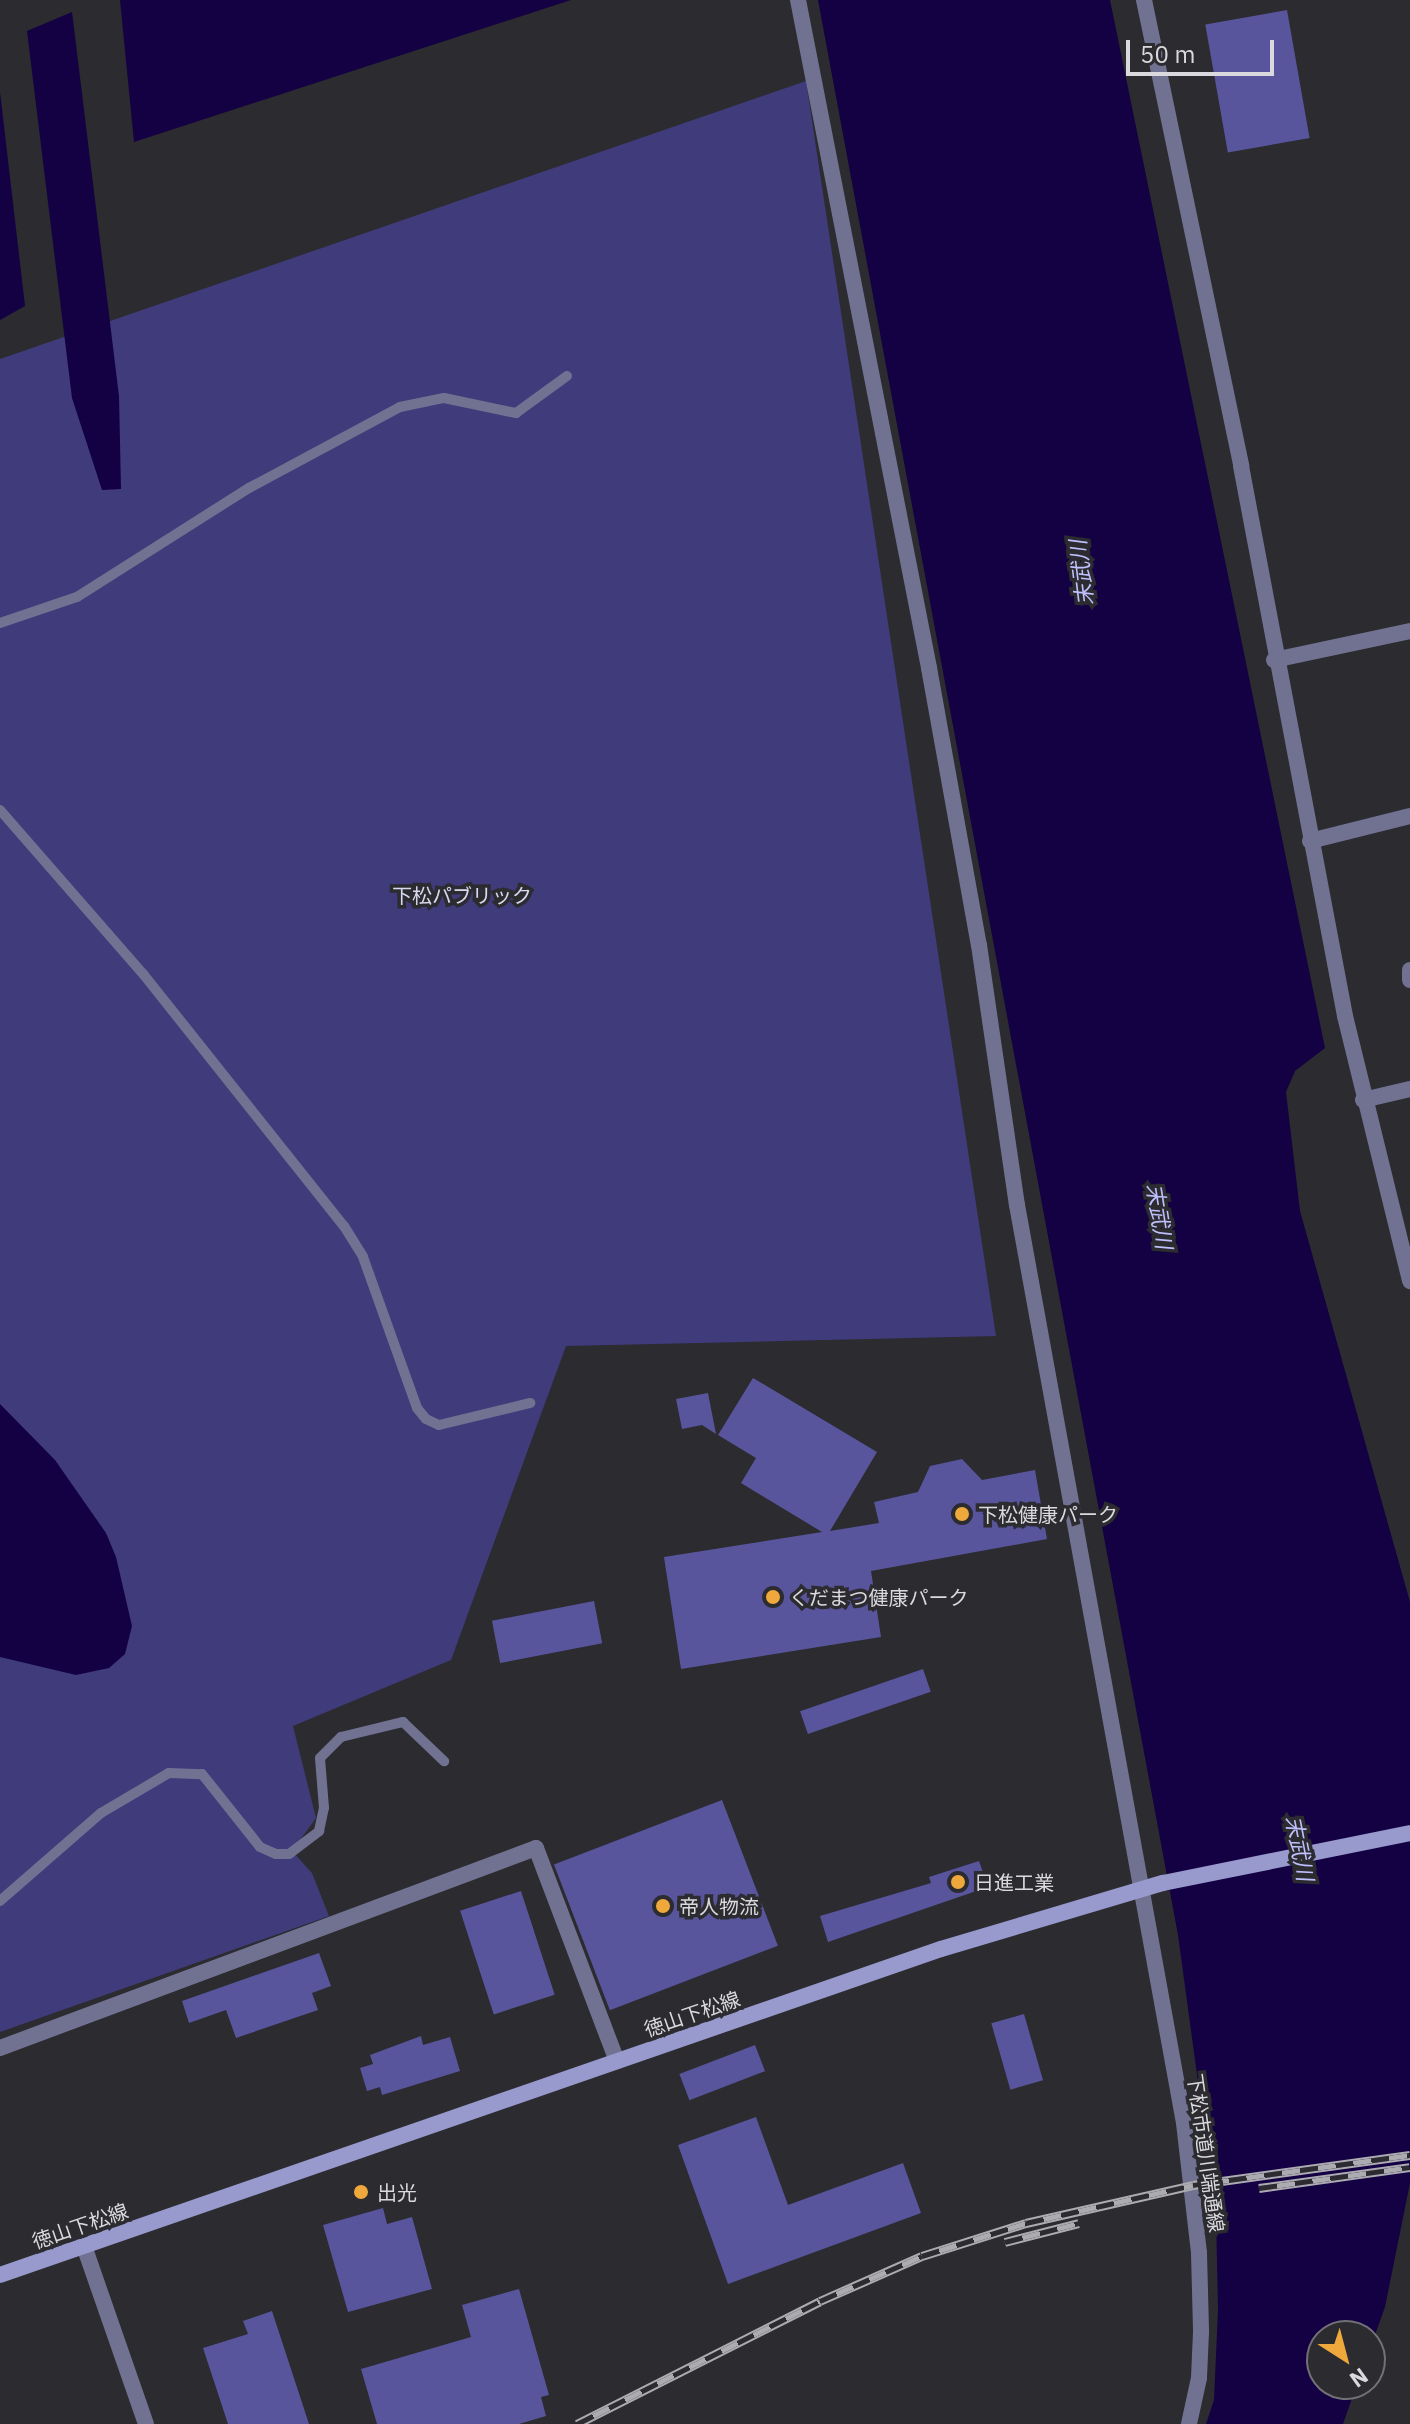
<!DOCTYPE html>
<meta charset="utf-8">
<style>
body{margin:0}
#map{position:relative;width:1410px;height:2424px;overflow:hidden;background:#2b2b30;font-family:"IBM Plex Sans","Noto Sans JP",sans-serif}
div>[style]{position:absolute}
.green>*{inset:0;background:#403b7b}
.water>*{inset:0;background:#140143}
.building>*{inset:0;background:#58559c;transform-origin:0 0}
.service>*{height:10px;margin:-5px;padding:0 5px;transform-origin:5px;border-radius:5px;background:#717292}
.minor>*{height:16px;margin:-8px;padding:0 8px;transform-origin:8px;border-radius:8px;background:#717292}
.tertiary>*{height:16px;margin:-8px;padding:0 8px;transform-origin:8px;border-radius:8px;background:#717292}
.secondary>*{height:16px;margin:-8px;padding:0 8px;transform-origin:8px;border-radius:8px;background:#9899cd}
.rail>*{height:9px;margin-top:-4.5px;transform-origin:0;background:repeating-linear-gradient(90deg,#2b2b30 0 18px,#ababb0 0 36px);box-sizing:border-box;border-block:2px solid #ababb0}
.dots>*{width:22px;height:22px;translate:-50% -50%;box-sizing:border-box;border:4px solid #2b2b30;border-radius:50%}
span{translate:-50% -50%;white-space:nowrap;text-align:center;line-height:1.15;-webkit-text-stroke:7px #2b2b30;paint-order:stroke}
.park-label{font-size:20px;color:#d8d9ee}
.poi-label{font-size:20px;color:#dadade}
.left{translate:0 -50%;text-align:left}
.street-label{font-size:20px;color:#dadade}
.water-label{font-size:22px;color:#bebffc;font-style:italic}
.north{position:absolute;left:1306px;top:2320px;width:80px;height:80px;box-sizing:border-box;background:#2b2b30;border:2px solid #717176;border-radius:50%;rotate:144deg;font-size:22px;font-weight:700;line-height:32px;text-align:center;color:#dadade}
.north::after{content:'';display:block;margin:auto;width:28px;height:36px;background:#eea83c;clip-path:polygon(50% 0,100% 100%,50% 72%,0 100%)}
.scale{position:absolute;left:1126px;top:40px;width:148px;height:36px;box-sizing:border-box;border:4px solid #dadade;border-top:0;padding-left:10px;font-size:24px;line-height:28px;white-space:nowrap;color:#dadade;-webkit-text-stroke:6px #2b2b30;paint-order:stroke}
</style>
<div id="map">
<div class="green">
<i style="clip-path:polygon(806px 81px,996px 1336px,566px 1346px,451px 1660px,293px 1726px,316px 1818px,292px 1851px,312px 1873px,329px 1916px,0 2032px,0 359px)"></i>
</div>
<div class="water">
<i style="clip-path:polygon(120px 0,571px 0,134px 142px)"></i>
<i style="clip-path:polygon(818px 0,1110px 0,1325px 1048px,1295px 1071px,1286px 1092px,1300px 1211px,1410px 1602px,1410px 2183px,1385px 2307px,1370px 2349px,1370px 2336px,1322px 2336px,1322px 2384px,1357px 2384px,1343px 2424px,1206px 2424px,1214px 2400px,1218px 2310px,1216px 2214px,1178px 1935px)"></i>
<i style="clip-path:polygon(72px 12px,119px 396px,121px 489px,102px 490px,72px 398px,27px 31px)"></i>
<i style="clip-path:polygon(0 92px,25px 306px,0 320px)"></i>
<i style="clip-path:polygon(0 1404px,55px 1460px,106px 1533px,116px 1557px,132px 1626px,125px 1654px,109px 1668px,76px 1675px,0 1657px)"></i>
</div>
<div class="building">
<i style="left:1287px;top:10px;width:130px;height:83px;rotate:80deg"></i>
<i style="clip-path:polygon(753px 1378px,877px 1452px,830px 1531px,879px 1523px,874px 1502px,918px 1492px,930px 1466px,962px 1459px,982px 1480px,1035px 1470px,1047px 1539px,871px 1571px,881px 1637px,681px 1669px,664px 1557px,822px 1532px,741px 1483px,756px 1458px,718px 1435px)"></i>
<i style="clip-path:polygon(708px 1393px,716px 1434px,702px 1425px,682px 1429px,676px 1399px)"></i>
<i style="left:594px;top:1601px;width:43px;height:104px;rotate:79deg"></i>
<i style="left:923px;top:1669px;width:24px;height:130px;rotate:71deg"></i>
<i style="left:722px;top:1800px;width:156px;height:180px;rotate:69deg"></i>
<i style="clip-path:polygon(979px 1861px,988px 1887px,828px 1942px,820px 1916px,931px 1883px,929px 1877px)"></i>
<i style="left:521px;top:1891px;width:109px;height:64px;rotate:72deg"></i>
<i style="clip-path:polygon(319px 1953px,331px 1986px,312px 1993px,318px 2010px,236px 2038px,226px 2010px,189px 2023px,182px 2001px)"></i>
<i style="left:1024px;top:2014px;width:69px;height:34px;rotate:74deg"></i>
<i style="clip-path:polygon(421px 2036px,423px 2045px,450px 2037px,460px 2071px,382px 2095px,380px 2087px,367px 2091px,360px 2068px,373px 2064px,370px 2055px)"></i>
<i style="left:755px;top:2045px;width:28px;height:81px;rotate:69deg"></i>
<i style="clip-path:polygon(756px 2117px,788px 2205px,903px 2163px,921px 2213px,728px 2284px,678px 2145px)"></i>
<i style="clip-path:polygon(383px 2208px,387px 2224px,412px 2217px,432px 2289px,348px 2312px,323px 2225px)"></i>
<i style="clip-path:polygon(519px 2289px,549px 2395px,541px 2397px,546px 2416px,519px 2424px,377px 2424px,361px 2369px,471px 2337px,462px 2305px)"></i>
<i style="clip-path:polygon(272px 2311px,309px 2424px,228px 2424px,203px 2348px,248px 2334px,243px 2321px)"></i>
</div>
<div class="service">
<i style="left:0;top:623px;width:81px;rotate:-18.7deg"></i>
<i style="left:77px;top:597px;width:204px;rotate:-32.4deg"></i>
<i style="left:249px;top:488px;width:171px;rotate:-28.2deg"></i>
<i style="left:400px;top:407px;width:45px;rotate:-11.6deg"></i>
<i style="left:444px;top:398px;width:74px;rotate:11.8deg"></i>
<i style="left:516px;top:413px;width:63px;rotate:-36deg"></i>
<i style="left:0;top:810px;width:219px;rotate:48.9deg"></i>
<i style="left:144px;top:975px;width:321px;rotate:51.5deg"></i>
<i style="left:344px;top:1226px;width:36px;rotate:58deg"></i>
<i style="left:363px;top:1257px;width:160px;rotate:70.3deg"></i>
<i style="left:417px;top:1408px;width:14px;rotate:51deg"></i>
<i style="left:426px;top:1419px;width:14px;rotate:25deg"></i>
<i style="left:439px;top:1425px;width:94px;rotate:-13.6deg"></i>
<i style="left:0;top:1901px;width:134px;rotate:-41.1deg"></i>
<i style="left:101px;top:1813px;width:79px;rotate:-30.5deg"></i>
<i style="left:169px;top:1773px;width:33px;rotate:2deg"></i>
<i style="left:202px;top:1774px;width:93px;rotate:51.5deg"></i>
<i style="left:260px;top:1847px;width:17px;rotate:24deg"></i>
<i style="left:276px;top:1854px;width:13px"></i>
<i style="left:289px;top:1854px;width:38px;rotate:-37deg"></i>
<i style="left:319px;top:1831px;width:24px;rotate:-78deg"></i>
<i style="left:324px;top:1808px;width:50px;rotate:-94.6deg"></i>
<i style="left:320px;top:1758px;width:30px;rotate:-45deg"></i>
<i style="left:341px;top:1737px;width:64px;rotate:-13.6deg"></i>
<i style="left:403px;top:1722px;width:57px;rotate:43.6deg"></i>
</div>
<div class="minor">
<i style="left:798px;top:0;width:681px;rotate:78.9deg"></i>
<i style="left:929px;top:668px;width:281px;rotate:79.8deg"></i>
<i style="left:979px;top:945px;width:263px;rotate:81.7deg"></i>
<i style="left:1017px;top:1205px;width:933px;rotate:79.69deg"></i>
<i style="left:1184px;top:2123px;width:131px;rotate:83.4deg"></i>
<i style="left:1199px;top:2253px;width:79px;rotate:88.5deg"></i>
<i style="left:1201px;top:2332px;width:46px;rotate:92.5deg"></i>
<i style="left:1199px;top:2378px;width:47px;rotate:102.3deg"></i>
<i style="left:1144px;top:0;width:476px;rotate:78.2deg"></i>
<i style="left:1241px;top:466px;width:560px;rotate:79.29deg"></i>
<i style="left:1345px;top:1016px;width:273px;rotate:76.2deg"></i>
<i style="left:1274px;top:660px;width:139px;rotate:-12deg"></i>
<i style="left:1310px;top:841px;width:103px;rotate:-14deg"></i>
<i style="left:1410px;top:970px;width:10px;rotate:90deg"></i>
<i style="left:0;top:2048px;width:572px;rotate:-20.46deg"></i>
<i style="left:536px;top:1848px;width:228px;rotate:69.2deg"></i>
<i style="left:84px;top:2246px;width:188px;rotate:70.8deg"></i>
</div>
<div class="tertiary">
<i style="left:1363px;top:1100px;width:48px;rotate:-13.2deg"></i>
</div>
<div class="secondary">
<i style="left:0;top:2275px;width:996px;rotate:-19.11deg"></i>
<i style="left:941px;top:1949px;width:232px;rotate:-16.6deg"></i>
<i style="left:1163px;top:1883px;width:252px;rotate:-11.4deg"></i>
</div>
<div class="rail">
<i style="left:1259px;top:2188px;width:152px;rotate:-7.9deg"></i>
<i style="left:1005px;top:2242px;width:76px;rotate:-14.4deg"></i>
<i style="left:577px;top:2424px;width:272px;rotate:-26.8deg"></i>
<i style="left:820px;top:2301px;width:111px;rotate:-23.8deg"></i>
<i style="left:922px;top:2256px;width:109px;rotate:-17.6deg"></i>
<i style="left:1026px;top:2223px;width:171px;rotate:-12.8deg"></i>
<i style="left:1193px;top:2185px;width:219px;rotate:-7.9deg"></i>
</div>
<div class="dots">
<i style="left:962px;top:1514px;background:#eea83c"></i>
<i style="left:773px;top:1597px;background:#eea83c"></i>
<i style="left:958px;top:1882px;background:#eea83c"></i>
<i style="left:663px;top:1906px;background:#eea83c"></i>
<i style="left:361px;top:2192px;background:#eea83c"></i>
</div>
<div class="park-label">
<span style="left:462px;top:895px">下松パブリック</span>
</div>
<div class="poi-label">
<span class="left" style="left:978px;top:1514px">下松健康パーク</span>
<span class="left" style="left:789px;top:1597px">くだまつ健康パーク</span>
<span class="left" style="left:974px;top:1882px">日進工業</span>
<span class="left" style="left:679px;top:1906px">帝人物流</span>
<span class="left" style="left:377px;top:2192px">出光</span>
</div>
<div class="street-label">
<span style="left:692px;top:2014px;rotate:-19deg">徳山下松線</span>
<span style="left:1206px;top:2153px;rotate:82deg">下松市道川端通線</span>
<span style="left:80px;top:2226px;rotate:-19deg">徳山下松線</span>
</div>
<div class="water-label">
<span style="left:1081px;top:573px;rotate:-97deg">末武川</span>
<span style="left:1160px;top:1216px;rotate:81deg">末武川</span>
<span style="left:1300px;top:1848px;rotate:79deg">末武川</span>
</div>
<div class="north">N</div>
<div class="scale">50 m</div>
</div>
